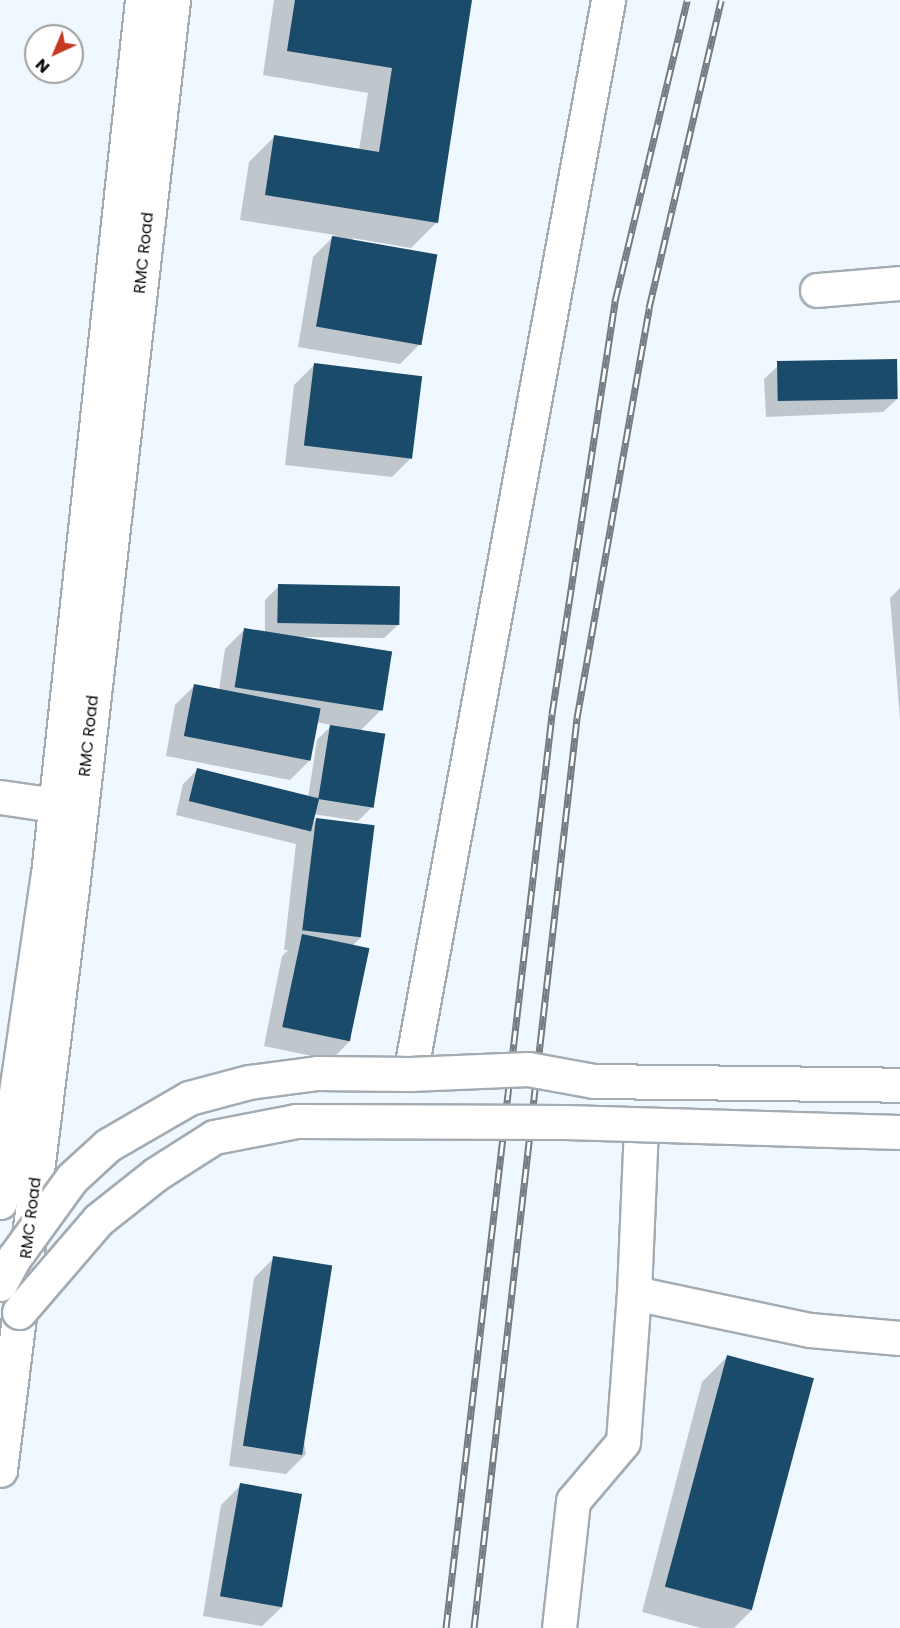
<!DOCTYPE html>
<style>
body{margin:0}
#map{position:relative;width:900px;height:1628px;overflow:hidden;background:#eff8ff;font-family:Poppins,sans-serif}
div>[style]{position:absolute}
.shadow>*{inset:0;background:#0003}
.building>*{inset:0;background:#1a4b6b;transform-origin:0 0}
.roads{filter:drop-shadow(2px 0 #a4acb3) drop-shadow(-2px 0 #a4acb3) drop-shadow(0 2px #a4acb3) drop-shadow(0 -2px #a4acb3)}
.minor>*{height:33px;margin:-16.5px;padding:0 16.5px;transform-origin:16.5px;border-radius:16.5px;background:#fff}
.tertiary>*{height:33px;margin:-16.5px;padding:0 16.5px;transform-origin:16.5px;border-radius:16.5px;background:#fff}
.rail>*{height:7px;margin-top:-3.5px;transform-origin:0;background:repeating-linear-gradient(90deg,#fff 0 14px,#757b7f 0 28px);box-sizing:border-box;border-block:2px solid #757b7f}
.bridges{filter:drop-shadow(2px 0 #a4acb3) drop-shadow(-2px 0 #a4acb3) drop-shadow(0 2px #a4acb3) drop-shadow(0 -2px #a4acb3)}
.primary-bridge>*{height:33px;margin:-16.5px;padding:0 16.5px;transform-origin:16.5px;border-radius:16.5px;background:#fff}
span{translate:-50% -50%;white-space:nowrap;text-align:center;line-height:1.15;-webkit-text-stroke:6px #fff;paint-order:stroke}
.street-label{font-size:16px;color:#0b0e10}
.north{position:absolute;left:24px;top:24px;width:60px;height:60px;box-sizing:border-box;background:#fff;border:2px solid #9d9f9f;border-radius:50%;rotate:224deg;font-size:16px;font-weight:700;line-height:24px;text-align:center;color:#0b0e10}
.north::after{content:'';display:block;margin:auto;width:21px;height:27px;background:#c43824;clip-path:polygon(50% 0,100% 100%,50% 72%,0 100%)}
</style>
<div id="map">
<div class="shadow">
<i style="clip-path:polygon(274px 0,470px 0,436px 223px,411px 248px,352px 238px,420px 344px,400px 364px,298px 347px,313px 257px,335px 235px,240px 220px,249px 162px,274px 137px,359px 150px,368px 93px,263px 75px)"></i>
<i style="clip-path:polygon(314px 365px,412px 457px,392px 477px,285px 465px,294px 385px)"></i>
<i style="clip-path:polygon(778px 366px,897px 399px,883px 412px,766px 417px,764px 379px)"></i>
<i style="clip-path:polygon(279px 586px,398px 625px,384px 638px,303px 637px,381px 710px,360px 731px,372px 807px,358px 821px,313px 814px,311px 825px,317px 819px,361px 937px,352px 946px,351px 1040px,331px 1060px,264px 1046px,282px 956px,288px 950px,284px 950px,296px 844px,176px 815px,183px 784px,197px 770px,308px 798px,317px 740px,332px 725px,316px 722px,310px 760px,290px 780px,166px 756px,175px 705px,195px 685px,219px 690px,225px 649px,245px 629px,265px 632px,265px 600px)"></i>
<i style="clip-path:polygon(900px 588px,900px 719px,890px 598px)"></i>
<i style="clip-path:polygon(274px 1258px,306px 1454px,286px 1474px,229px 1466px,254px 1278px)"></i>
<i style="clip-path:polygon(727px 1357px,752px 1610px,734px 1628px,701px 1628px,642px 1612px,702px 1382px)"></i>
<i style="clip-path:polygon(241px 1485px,282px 1607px,262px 1626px,203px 1616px,221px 1505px)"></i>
</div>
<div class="building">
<i style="clip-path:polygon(295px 0,472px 0,438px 223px,265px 195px,274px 135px,379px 152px,392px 68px,287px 51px)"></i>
<i style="left:332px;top:236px;width:107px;height:92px;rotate:10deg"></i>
<i style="left:897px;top:359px;width:40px;height:120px;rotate:89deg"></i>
<i style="left:314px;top:363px;width:109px;height:83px;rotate:7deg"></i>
<i style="left:278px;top:584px;width:122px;height:39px;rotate:1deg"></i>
<i style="left:244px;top:628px;width:150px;height:60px;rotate:9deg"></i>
<i style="left:194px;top:684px;width:129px;height:53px;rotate:11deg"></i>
<i style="left:330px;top:725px;width:56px;height:75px;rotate:9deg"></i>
<i style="left:197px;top:768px;width:126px;height:34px;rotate:14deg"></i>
<i style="left:316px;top:818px;width:59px;height:113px;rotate:7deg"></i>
<i style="left:302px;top:934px;width:69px;height:95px;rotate:12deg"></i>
<i style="left:273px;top:1256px;width:60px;height:192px;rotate:9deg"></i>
<i style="left:727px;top:1355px;width:90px;height:240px;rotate:15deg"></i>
<i style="left:240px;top:1483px;width:63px;height:115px;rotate:10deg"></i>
</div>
<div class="roads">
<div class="minor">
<i style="left:817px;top:290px;width:83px;rotate:-4.8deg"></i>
<i style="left:0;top:797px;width:56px;rotate:8.3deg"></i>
<i style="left:410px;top:1074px;width:1092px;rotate:-79.55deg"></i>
<i style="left:634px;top:1293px;width:180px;rotate:11.9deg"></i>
<i style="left:810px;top:1330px;width:90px;rotate:5.1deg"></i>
<i style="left:559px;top:1628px;width:128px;rotate:-83.7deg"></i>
<i style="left:573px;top:1501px;width:77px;rotate:-49.7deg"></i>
<i style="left:623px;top:1442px;width:149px;rotate:-85.8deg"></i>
<i style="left:634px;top:1293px;width:167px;rotate:-87.6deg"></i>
</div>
<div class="tertiary">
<i style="left:0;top:1202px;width:331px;rotate:-81.7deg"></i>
<i style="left:48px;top:874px;width:879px;rotate:-83.86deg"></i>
<i style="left:0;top:1470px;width:586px;rotate:-82.95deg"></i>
<i style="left:72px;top:888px;width:894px;rotate:-83.51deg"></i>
</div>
</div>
<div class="rail">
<i style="left:446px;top:1628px;width:920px;rotate:-83.38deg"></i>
<i style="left:552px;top:714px;width:418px;rotate:-81.3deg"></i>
<i style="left:615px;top:301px;width:309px;rotate:-76.5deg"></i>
<i style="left:474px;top:1628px;width:916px;rotate:-83.54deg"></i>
<i style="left:577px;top:718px;width:416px;rotate:-80deg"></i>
<i style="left:649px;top:308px;width:316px;rotate:-76.8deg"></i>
</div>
<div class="bridges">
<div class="primary-bridge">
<i style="left:0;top:1284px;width:30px;rotate:-62deg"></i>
<i style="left:14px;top:1258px;width:99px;rotate:-54.1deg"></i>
<i style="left:72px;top:1178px;width:49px;rotate:-42.5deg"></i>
<i style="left:108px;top:1145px;width:94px;rotate:-30.1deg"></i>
<i style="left:189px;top:1098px;width:62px;rotate:-14.9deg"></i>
<i style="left:249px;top:1082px;width:69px;rotate:-7.5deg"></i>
<i style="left:317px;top:1073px;width:93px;rotate:0.6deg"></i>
<i style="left:410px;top:1074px;width:118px;rotate:-2.4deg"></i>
<i style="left:528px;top:1069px;width:67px;rotate:10.3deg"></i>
<i style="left:594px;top:1081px;width:306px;rotate:0.7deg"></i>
<i style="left:19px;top:1312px;width:121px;rotate:-49.3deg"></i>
<i style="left:98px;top:1220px;width:74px;rotate:-38.4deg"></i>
<i style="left:156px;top:1174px;width:69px;rotate:-32.5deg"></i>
<i style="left:214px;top:1137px;width:84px;rotate:-11deg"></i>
<i style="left:296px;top:1121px;width:269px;rotate:0.2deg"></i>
<i style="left:565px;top:1122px;width:335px;rotate:1.7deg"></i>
</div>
</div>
<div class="street-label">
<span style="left:144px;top:253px;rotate:-84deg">RMC Road</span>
<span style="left:89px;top:736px;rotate:-84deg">RMC Road</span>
<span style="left:31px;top:1218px;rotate:-83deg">RMC Road</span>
</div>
<div class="north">N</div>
</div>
